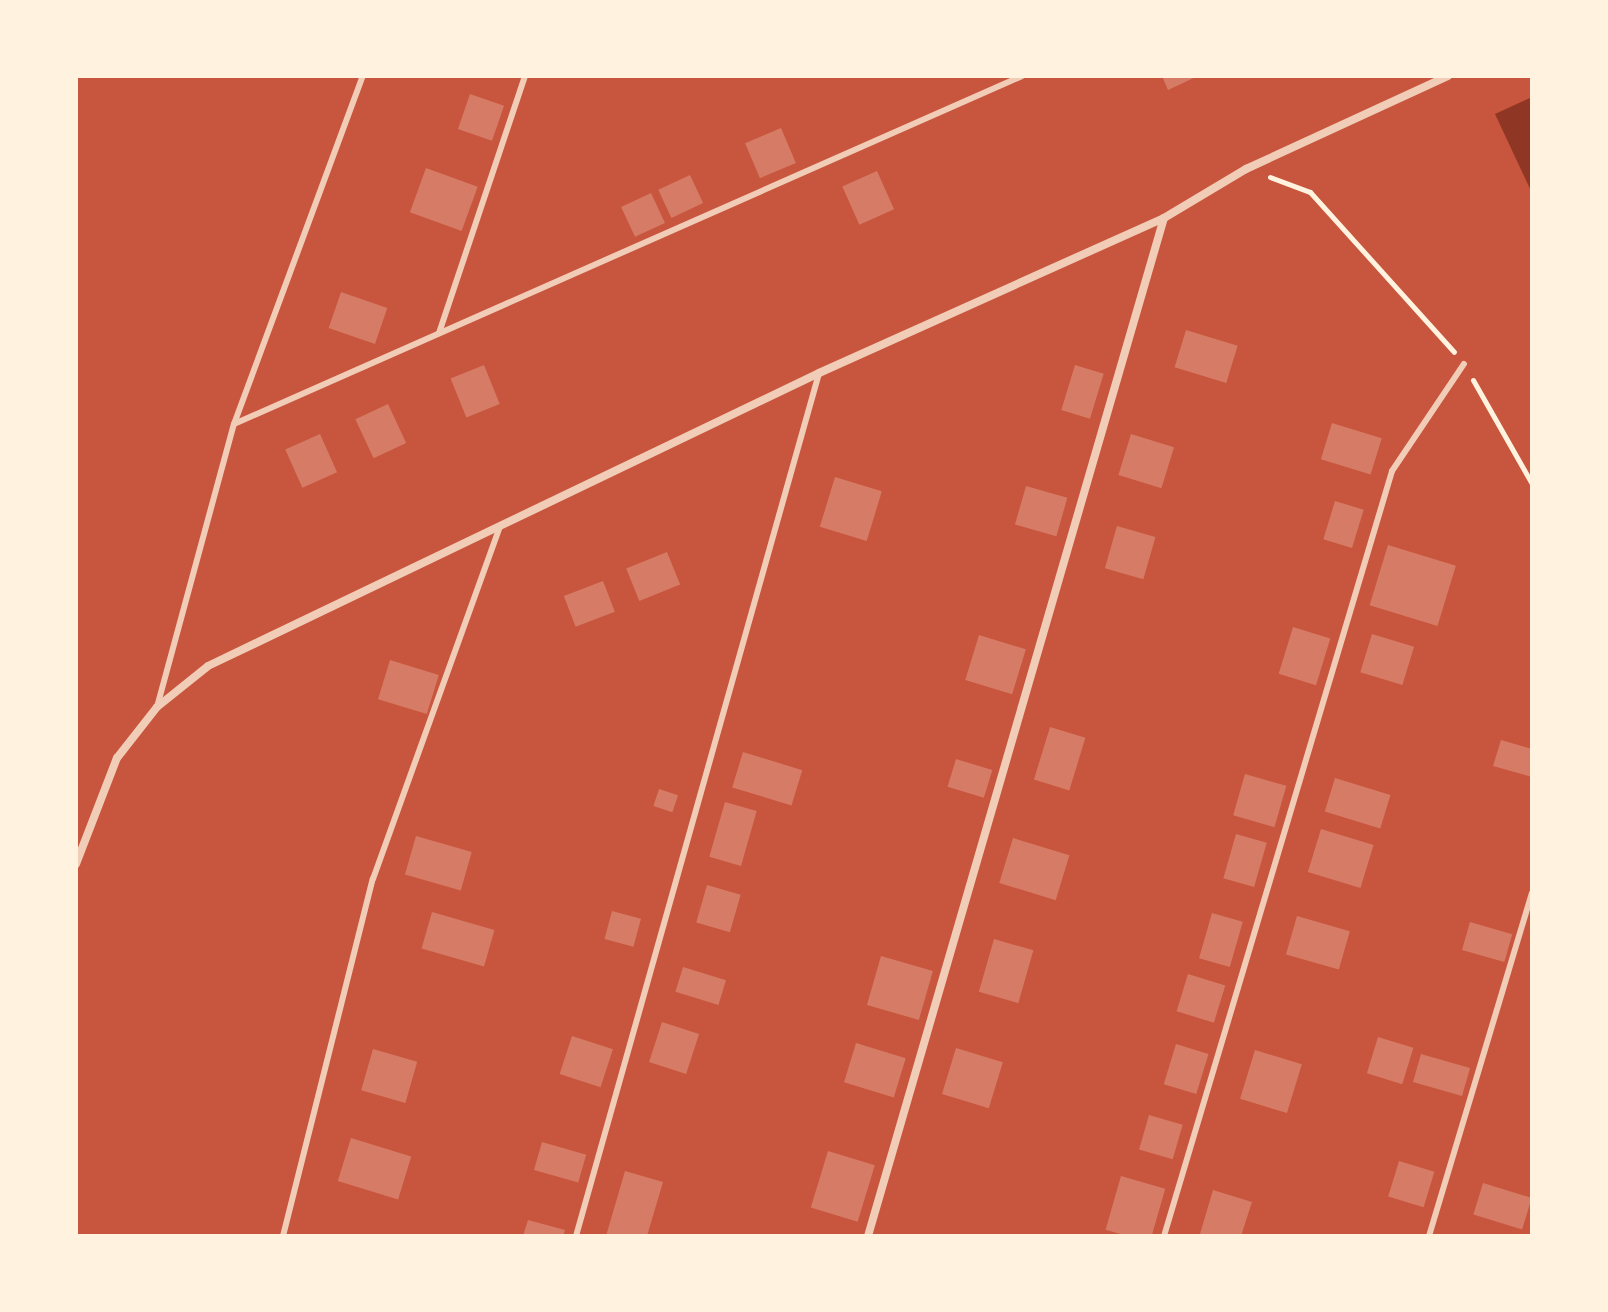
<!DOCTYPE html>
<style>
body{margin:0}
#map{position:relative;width:1608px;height:1312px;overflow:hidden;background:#c8553d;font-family:"Golos Text",sans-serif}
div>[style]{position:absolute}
.water>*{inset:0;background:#8f3625}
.building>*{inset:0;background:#d67c66;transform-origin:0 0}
.path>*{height:5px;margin:-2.5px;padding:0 2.5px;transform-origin:2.5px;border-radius:2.5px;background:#fff3e0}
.service>*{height:6px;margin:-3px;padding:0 3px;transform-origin:3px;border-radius:3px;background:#f1ccb7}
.minor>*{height:8px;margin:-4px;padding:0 4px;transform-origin:4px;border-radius:4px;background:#f1ccb7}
span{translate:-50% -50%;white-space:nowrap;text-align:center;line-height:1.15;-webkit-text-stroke:8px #fff3e0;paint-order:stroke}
.frame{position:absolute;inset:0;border:78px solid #fff3e0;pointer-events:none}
</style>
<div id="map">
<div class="water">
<i style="clip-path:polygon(1532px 97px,1532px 193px,1495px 114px)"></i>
</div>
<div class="building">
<i style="clip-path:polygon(1162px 76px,1198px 76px,1168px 90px)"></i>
<i style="left:470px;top:94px;width:36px;height:37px;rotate:19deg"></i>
<i style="left:781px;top:128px;width:38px;height:39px;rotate:67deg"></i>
<i style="left:426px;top:168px;width:55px;height:47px;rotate:20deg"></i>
<i style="left:877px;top:171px;width:42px;height:38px;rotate:66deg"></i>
<i style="left:690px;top:175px;width:31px;height:35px;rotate:65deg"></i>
<i style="left:651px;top:193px;width:33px;height:33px;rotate:65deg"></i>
<i style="left:341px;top:292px;width:49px;height:38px;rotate:19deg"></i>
<i style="left:1186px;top:330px;width:54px;height:39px;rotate:17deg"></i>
<i style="left:484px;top:365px;width:42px;height:36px;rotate:68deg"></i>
<i style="left:1075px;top:365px;width:30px;height:47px;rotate:17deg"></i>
<i style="left:388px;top:404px;width:43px;height:36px;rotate:65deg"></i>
<i style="left:1332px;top:423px;width:52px;height:38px;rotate:17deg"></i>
<i style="left:320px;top:434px;width:42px;height:38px;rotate:66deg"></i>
<i style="left:1131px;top:434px;width:45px;height:43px;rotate:17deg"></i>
<i style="left:835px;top:477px;width:49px;height:52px;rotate:17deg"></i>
<i style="left:1026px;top:486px;width:43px;height:40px;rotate:16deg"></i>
<i style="left:1335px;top:501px;width:30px;height:40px;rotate:17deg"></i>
<i style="left:1117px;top:526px;width:40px;height:44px;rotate:16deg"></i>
<i style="left:1388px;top:545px;width:71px;height:63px;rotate:17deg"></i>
<i style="left:667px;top:552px;width:35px;height:44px;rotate:68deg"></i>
<i style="left:603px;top:581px;width:33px;height:42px;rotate:69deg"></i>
<i style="left:1293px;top:627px;width:39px;height:49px;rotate:17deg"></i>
<i style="left:1372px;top:634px;width:44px;height:40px;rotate:17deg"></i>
<i style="left:979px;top:635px;width:49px;height:47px;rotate:17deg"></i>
<i style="left:390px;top:660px;width:51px;height:41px;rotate:17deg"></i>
<i style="left:1050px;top:727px;width:37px;height:55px;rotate:17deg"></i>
<i style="clip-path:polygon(1501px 740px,1532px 749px,1532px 777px,1493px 766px)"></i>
<i style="left:743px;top:752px;width:62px;height:37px;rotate:17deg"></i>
<i style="left:956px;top:759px;width:38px;height:29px;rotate:17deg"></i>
<i style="left:1245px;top:774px;width:43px;height:43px;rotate:16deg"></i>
<i style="left:1335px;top:778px;width:58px;height:35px;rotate:17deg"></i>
<i style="left:659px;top:789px;width:20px;height:18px;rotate:18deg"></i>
<i style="left:725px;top:802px;width:33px;height:57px;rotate:16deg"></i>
<i style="left:1321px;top:829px;width:55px;height:45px;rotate:17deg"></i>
<i style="left:1236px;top:834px;width:32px;height:46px;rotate:16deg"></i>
<i style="left:416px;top:836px;width:58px;height:40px;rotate:16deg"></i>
<i style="left:1013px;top:838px;width:59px;height:47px;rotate:17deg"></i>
<i style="left:707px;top:885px;width:35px;height:39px;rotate:16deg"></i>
<i style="left:612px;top:911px;width:30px;height:29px;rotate:15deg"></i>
<i style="left:432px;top:912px;width:65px;height:38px;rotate:16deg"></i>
<i style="left:1212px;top:913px;width:32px;height:47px;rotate:16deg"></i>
<i style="left:1297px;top:916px;width:55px;height:40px;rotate:16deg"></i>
<i style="left:1470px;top:922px;width:44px;height:29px;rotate:16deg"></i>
<i style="left:994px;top:939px;width:41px;height:55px;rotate:16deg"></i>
<i style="left:881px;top:956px;width:54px;height:51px;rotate:16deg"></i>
<i style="left:683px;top:967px;width:45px;height:26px;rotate:17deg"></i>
<i style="left:1188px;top:974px;width:39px;height:39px;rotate:17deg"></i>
<i style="left:662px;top:1022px;width:39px;height:42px;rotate:18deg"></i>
<i style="left:572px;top:1036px;width:43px;height:40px;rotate:18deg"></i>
<i style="left:1378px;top:1037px;width:37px;height:38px;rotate:17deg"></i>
<i style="left:856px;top:1043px;width:52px;height:41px;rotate:17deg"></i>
<i style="left:1176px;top:1044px;width:34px;height:42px;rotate:17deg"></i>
<i style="left:956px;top:1048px;width:49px;height:48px;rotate:17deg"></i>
<i style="left:373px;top:1049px;width:46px;height:43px;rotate:16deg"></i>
<i style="left:1255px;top:1050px;width:49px;height:51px;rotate:17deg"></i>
<i style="left:1421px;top:1054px;width:51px;height:29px;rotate:16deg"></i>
<i style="left:1149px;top:1115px;width:35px;height:36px;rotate:16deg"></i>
<i style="left:351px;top:1138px;width:63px;height:45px;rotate:17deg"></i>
<i style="left:542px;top:1142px;width:46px;height:29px;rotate:16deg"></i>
<i style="left:828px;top:1151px;width:49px;height:59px;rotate:17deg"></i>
<i style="left:1399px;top:1161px;width:37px;height:37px;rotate:17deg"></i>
<i style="clip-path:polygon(625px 1171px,663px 1182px,647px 1236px,606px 1236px)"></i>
<i style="left:1121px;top:1176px;width:46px;height:56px;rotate:16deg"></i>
<i style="left:1483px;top:1183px;width:51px;height:33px;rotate:17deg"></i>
<i style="clip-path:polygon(1213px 1190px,1252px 1202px,1241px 1236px,1200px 1234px)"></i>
<i style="clip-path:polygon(528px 1220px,565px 1230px,563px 1236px,523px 1236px)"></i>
</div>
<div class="path">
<i style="left:1270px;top:177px;width:43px;rotate:20.6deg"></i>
<i style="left:1310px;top:192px;width:215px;rotate:48deg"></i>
<i style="left:1473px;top:380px;width:120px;rotate:60.4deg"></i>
</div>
<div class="service">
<i style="left:439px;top:333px;width:271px;rotate:-71.5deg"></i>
<i style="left:234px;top:424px;width:861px;rotate:-23.83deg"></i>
<i style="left:157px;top:707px;width:293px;rotate:-74.8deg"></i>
<i style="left:234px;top:424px;width:371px;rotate:-69.7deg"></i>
<i style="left:283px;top:1236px;width:368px;rotate:-75.9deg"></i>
<i style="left:373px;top:879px;width:375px;rotate:-70.2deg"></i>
<i style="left:576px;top:1236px;width:897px;rotate:-74.27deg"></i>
<i style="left:1164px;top:1236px;width:798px;rotate:-73.4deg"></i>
<i style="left:1392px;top:471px;width:129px;rotate:-56.1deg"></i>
<i style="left:1429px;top:1236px;width:358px;rotate:-73.3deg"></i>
</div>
<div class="minor">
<i style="left:76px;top:864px;width:114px;rotate:-68.9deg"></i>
<i style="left:117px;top:758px;width:65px;rotate:-51.9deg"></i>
<i style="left:157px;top:707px;width:65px;rotate:-38.8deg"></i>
<i style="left:208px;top:666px;width:678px;rotate:-25.62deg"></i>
<i style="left:819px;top:373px;width:378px;rotate:-24.2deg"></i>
<i style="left:1164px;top:218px;width:96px;rotate:-30.9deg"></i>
<i style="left:1246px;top:169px;width:222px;rotate:-24.7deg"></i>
<i style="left:868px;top:1236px;width:1060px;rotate:-73.79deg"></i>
</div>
<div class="frame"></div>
</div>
